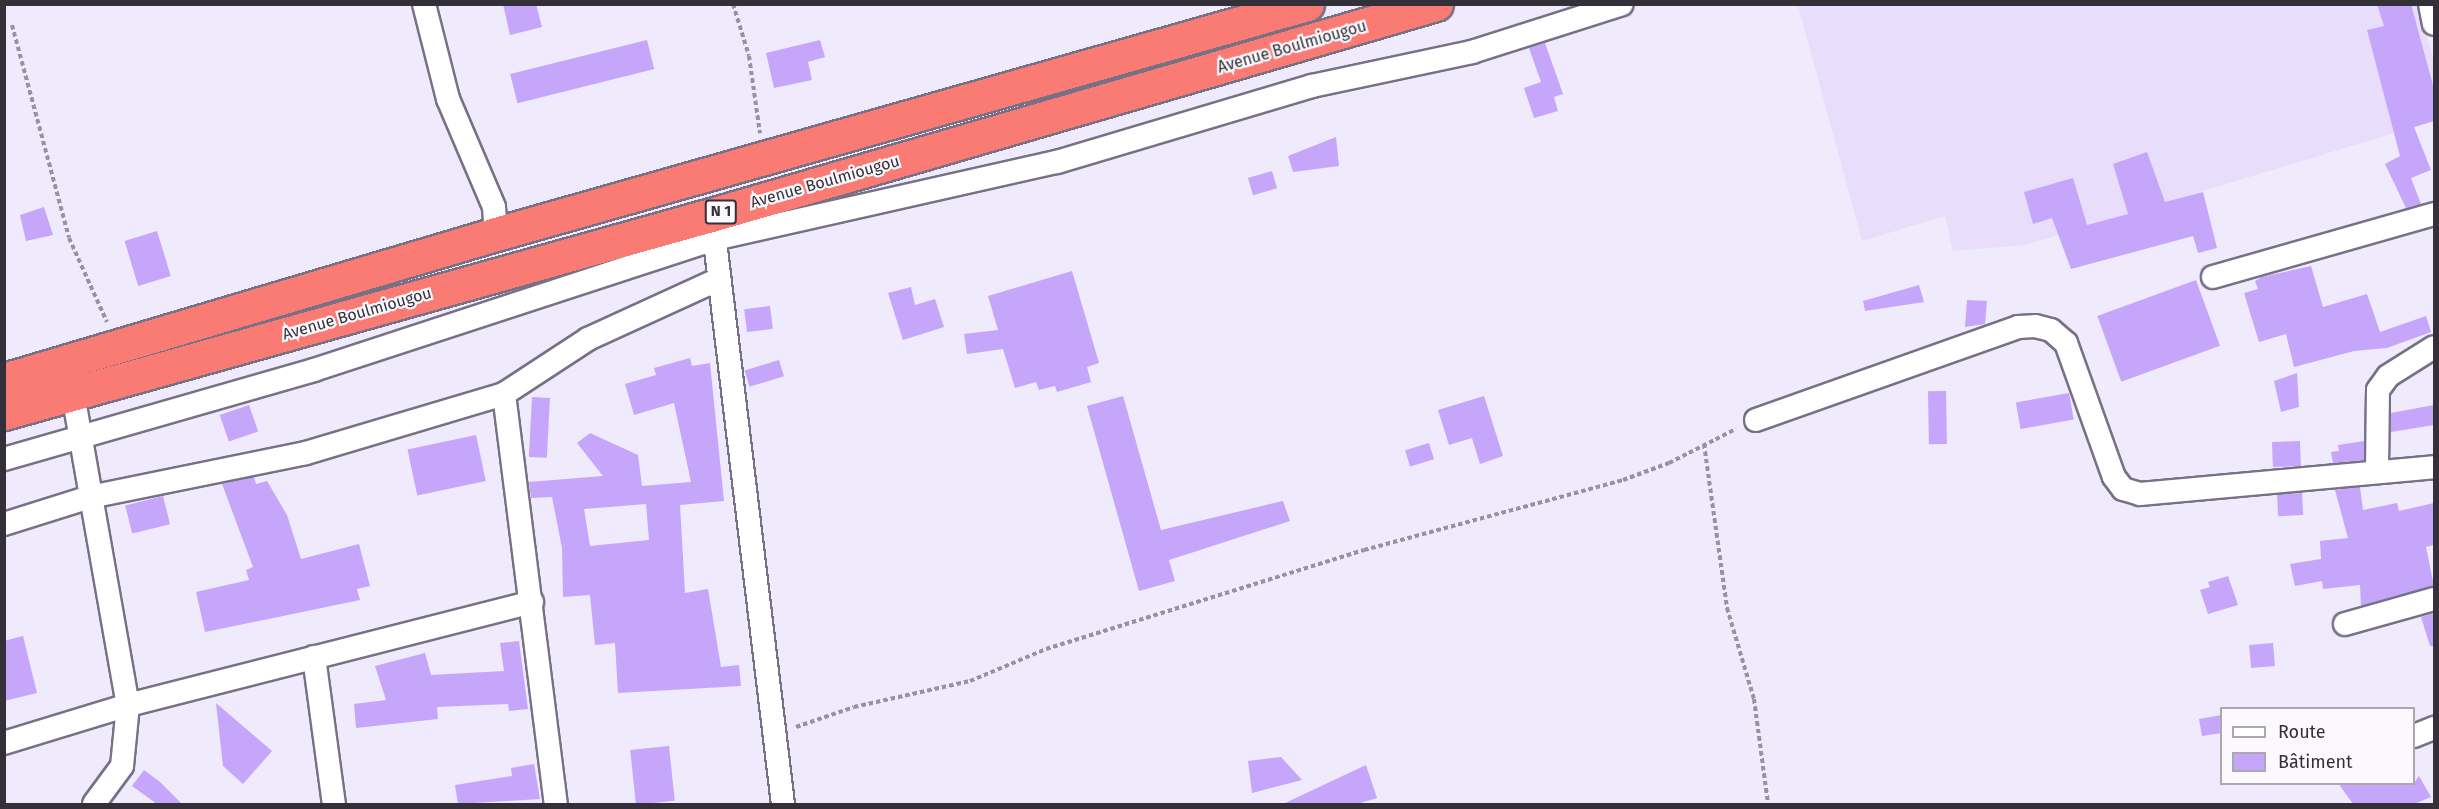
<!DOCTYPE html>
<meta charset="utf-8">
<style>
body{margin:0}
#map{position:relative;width:2439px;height:809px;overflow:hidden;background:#efeafc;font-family:"Fira Sans",sans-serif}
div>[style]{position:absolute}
.built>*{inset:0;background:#e8defc}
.building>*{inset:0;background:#c5a6fb;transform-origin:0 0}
.path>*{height:4px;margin-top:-2px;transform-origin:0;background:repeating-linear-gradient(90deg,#9692a0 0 4.5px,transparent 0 7.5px)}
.roads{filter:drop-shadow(2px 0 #777185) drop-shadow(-2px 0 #777185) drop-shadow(0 2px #777185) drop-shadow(0 -2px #777185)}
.street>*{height:22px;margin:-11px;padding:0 11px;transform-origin:11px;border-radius:11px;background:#fff}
.highway>*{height:33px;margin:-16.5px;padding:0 16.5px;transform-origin:16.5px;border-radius:16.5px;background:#fa7a74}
span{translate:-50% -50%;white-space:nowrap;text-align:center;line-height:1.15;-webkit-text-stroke:4.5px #fbf9fe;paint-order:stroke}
.shield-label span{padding:2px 4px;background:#fbf9fe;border:2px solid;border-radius:4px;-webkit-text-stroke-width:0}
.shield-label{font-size:15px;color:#333039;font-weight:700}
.street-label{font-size:16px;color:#333039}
.frame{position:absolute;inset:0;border:6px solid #333039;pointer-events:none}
.legend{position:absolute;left:2220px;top:707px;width:195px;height:78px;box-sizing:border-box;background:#fbf9fe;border:2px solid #aba9af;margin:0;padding:8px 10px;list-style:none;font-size:18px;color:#333039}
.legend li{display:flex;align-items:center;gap:12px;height:30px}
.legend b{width:30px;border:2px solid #aba9af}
</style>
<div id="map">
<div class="built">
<i style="clip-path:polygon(1798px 5px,2418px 5px,2434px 62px,2434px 121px,2025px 245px,1953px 251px,1945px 216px,1862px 241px)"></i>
</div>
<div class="building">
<i style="clip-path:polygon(503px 4px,536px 4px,542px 27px,510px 35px)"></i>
<i style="clip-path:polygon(2377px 4px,2411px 4px,2434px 89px,2434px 121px,2414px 127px,2431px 170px,2411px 178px,2421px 204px,2406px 208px,2385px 164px,2400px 156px,2367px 30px,2384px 26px)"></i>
<i style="left:647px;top:40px;width:30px;height:141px;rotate:76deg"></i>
<i style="clip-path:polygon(820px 40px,825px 57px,808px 62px,812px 80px,774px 88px,766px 53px)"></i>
<i style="clip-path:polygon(1545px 43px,1563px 94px,1554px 97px,1558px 111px,1534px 118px,1524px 88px,1541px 82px,1529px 48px)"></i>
<i style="clip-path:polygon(1336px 137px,1339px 166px,1293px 172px,1288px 156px)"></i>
<i style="clip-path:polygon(2147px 152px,2165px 202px,2203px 192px,2217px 248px,2198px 253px,2193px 236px,2071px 269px,2052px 218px,2033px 224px,2024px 192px,2073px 178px,2087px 225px,2128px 214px,2113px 164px)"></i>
<i style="left:1272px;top:171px;width:18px;height:25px;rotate:74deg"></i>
<i style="clip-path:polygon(44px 207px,53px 235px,26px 241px,20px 215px)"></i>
<i style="left:157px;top:231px;width:47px;height:34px;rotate:73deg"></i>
<i style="clip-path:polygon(2311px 266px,2323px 307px,2367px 294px,2380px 332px,2426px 316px,2431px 332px,2387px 348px,2354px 351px,2294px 367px,2286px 334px,2259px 342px,2244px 293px,2258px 289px,2255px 281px,2262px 277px)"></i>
<i style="clip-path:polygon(1072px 271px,1099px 363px,1087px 367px,1091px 382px,1057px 392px,1055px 386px,1039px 390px,1036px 382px,1015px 388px,1003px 349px,967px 354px,964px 334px,998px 330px,988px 296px)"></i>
<i style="left:2196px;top:280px;width:70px;height:105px;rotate:70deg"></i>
<i style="clip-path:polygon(1919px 285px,1924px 302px,1865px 311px,1863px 301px)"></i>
<i style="clip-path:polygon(911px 287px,915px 305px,935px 299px,944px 327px,903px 340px,888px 293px)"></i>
<i style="clip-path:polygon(1967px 300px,1987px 301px,1985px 324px,1965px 327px)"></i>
<i style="left:770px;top:306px;width:23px;height:26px;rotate:83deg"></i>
<i style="clip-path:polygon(evenodd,690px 358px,692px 366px,710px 363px,724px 501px,680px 505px,685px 593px,708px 589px,721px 667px,739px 665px,741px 686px,618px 693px,615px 643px,595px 645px,590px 595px,563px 597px,562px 548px,552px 497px,531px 498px,529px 482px,603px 476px,577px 443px,590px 433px,638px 455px,642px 486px,691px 482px,674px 403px,634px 415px,625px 384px,656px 375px,654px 368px,690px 358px,646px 504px,649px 540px,590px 546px,584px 509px,646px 504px)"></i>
<i style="left:779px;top:360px;width:17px;height:36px;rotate:73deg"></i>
<i style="clip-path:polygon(2297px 373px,2299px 407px,2281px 412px,2274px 381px)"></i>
<i style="left:1946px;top:391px;width:53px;height:18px;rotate:89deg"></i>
<i style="left:2069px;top:393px;width:27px;height:54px;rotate:80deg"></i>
<i style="clip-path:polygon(1123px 396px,1161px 530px,1283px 501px,1290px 521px,1169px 560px,1175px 581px,1139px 591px,1087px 406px)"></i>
<i style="clip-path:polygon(1484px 396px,1503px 456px,1480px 464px,1472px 438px,1449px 445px,1438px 410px)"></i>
<i style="left:532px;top:397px;width:18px;height:60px;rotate:3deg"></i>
<i style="left:249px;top:405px;width:28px;height:31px;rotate:71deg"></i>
<i style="clip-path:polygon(2434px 405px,2434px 425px,2391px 432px,2391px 413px)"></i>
<i style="left:476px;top:435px;width:47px;height:70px;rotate:78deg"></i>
<i style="left:2300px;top:441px;width:25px;height:28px;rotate:88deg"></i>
<i style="clip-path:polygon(2364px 441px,2364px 460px,2333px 463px,2331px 452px,2339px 451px,2338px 445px)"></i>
<i style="left:1429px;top:443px;width:17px;height:25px;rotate:73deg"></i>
<i style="clip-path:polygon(254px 477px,256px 484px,267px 481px,287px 515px,301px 559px,359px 544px,370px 586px,357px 589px,360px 600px,205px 632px,196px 592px,249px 580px,246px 570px,253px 567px,222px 484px)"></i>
<i style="clip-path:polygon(2360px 487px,2363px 510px,2397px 503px,2399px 511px,2434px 503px,2434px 545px,2426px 547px,2434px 586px,2361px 606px,2360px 585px,2323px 589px,2322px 581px,2295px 586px,2290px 564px,2321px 559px,2320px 541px,2348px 538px,2335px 490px)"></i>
<i style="left:2302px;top:493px;width:22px;height:25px;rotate:87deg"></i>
<i style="left:163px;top:496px;width:29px;height:39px;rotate:76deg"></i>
<i style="clip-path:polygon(2228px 576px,2238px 605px,2208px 614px,2200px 590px,2210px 587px,2208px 582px)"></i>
<i style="clip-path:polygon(2434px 613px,2434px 646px,2430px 646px,2421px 617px)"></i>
<i style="clip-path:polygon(23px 636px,37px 693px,4px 701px,4px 641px)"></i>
<i style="clip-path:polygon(519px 641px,528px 709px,509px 711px,508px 704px,437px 707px,438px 719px,356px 728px,354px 704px,386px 700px,375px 666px,425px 653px,431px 675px,504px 671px,500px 643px)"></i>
<i style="left:2273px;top:643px;width:23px;height:24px;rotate:85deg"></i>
<i style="clip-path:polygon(216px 703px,272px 751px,243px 784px,223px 766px)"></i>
<i style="clip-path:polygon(2222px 715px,2222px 733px,2202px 736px,2199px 719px)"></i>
<i style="left:669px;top:746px;width:55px;height:39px;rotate:84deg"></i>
<i style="clip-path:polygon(1281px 757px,1302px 780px,1252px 793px,1248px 761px)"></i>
<i style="clip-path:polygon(534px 764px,540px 799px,458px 804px,455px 785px,512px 776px,511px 768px)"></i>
<i style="clip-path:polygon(1366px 765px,1377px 798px,1357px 804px,1283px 804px)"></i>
<i style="clip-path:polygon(144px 770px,160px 782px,182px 804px,157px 804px,132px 786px)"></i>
<i style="clip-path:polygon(2419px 776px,2431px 797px,2414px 804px,2353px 804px,2338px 783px,2414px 783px)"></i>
</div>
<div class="path">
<i style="left:602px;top:4px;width:19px"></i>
<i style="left:733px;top:4px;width:54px;rotate:72.9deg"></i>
<i style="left:749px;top:56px;width:78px;rotate:81.9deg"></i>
<i style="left:12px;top:25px;width:220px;rotate:75deg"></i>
<i style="left:69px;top:238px;width:92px;rotate:65.7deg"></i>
<i style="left:1704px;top:444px;width:166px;rotate:82deg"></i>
<i style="left:1727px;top:608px;width:95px;rotate:73.5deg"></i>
<i style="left:1754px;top:699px;width:106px;rotate:82.4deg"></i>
<i style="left:796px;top:727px;width:61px;rotate:-19deg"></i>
<i style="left:854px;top:707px;width:119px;rotate:-12.6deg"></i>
<i style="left:970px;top:681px;width:82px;rotate:-22.8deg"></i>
<i style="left:1046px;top:649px;width:333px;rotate:-17.3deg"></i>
<i style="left:1364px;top:550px;width:268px;rotate:-15.1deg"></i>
<i style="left:1623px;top:480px;width:49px;rotate:-20.3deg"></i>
<i style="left:1669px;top:463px;width:75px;rotate:-26.9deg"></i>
</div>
<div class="roads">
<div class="street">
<i style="left:424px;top:4px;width:98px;rotate:75.8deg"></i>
<i style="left:448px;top:99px;width:117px;rotate:66.9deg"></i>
<i style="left:494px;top:207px;width:27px;rotate:86deg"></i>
<i style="left:2430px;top:4px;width:20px;rotate:79deg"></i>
<i style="left:713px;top:225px;width:583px;rotate:83.11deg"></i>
<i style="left:2213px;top:277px;width:230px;rotate:-15.9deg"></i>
<i style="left:73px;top:394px;width:316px;rotate:80deg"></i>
<i style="left:128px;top:705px;width:61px;rotate:95.6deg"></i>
<i style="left:122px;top:766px;width:47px;rotate:126.4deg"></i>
<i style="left:504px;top:394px;width:413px;rotate:82.8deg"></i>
<i style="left:1756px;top:420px;width:278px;rotate:-19.5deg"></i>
<i style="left:2018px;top:327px;width:17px;rotate:-3deg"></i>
<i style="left:2035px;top:326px;width:16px;rotate:14deg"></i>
<i style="left:2051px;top:330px;width:20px;rotate:41deg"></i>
<i style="left:2066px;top:343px;width:142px;rotate:70.3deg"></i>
<i style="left:2114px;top:477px;width:15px;rotate:53deg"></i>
<i style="left:2123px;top:489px;width:18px;rotate:16deg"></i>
<i style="left:2140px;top:494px;width:295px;rotate:-5.2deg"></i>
<i style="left:4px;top:459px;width:323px;rotate:-16deg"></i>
<i style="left:314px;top:370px;width:421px;rotate:-18.1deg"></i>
<i style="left:714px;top:239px;width:352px;rotate:-12.7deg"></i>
<i style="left:1057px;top:162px;width:266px;rotate:-16.6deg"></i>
<i style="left:1312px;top:86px;width:164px;rotate:-12deg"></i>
<i style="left:1472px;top:52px;width:157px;rotate:-17.7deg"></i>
<i style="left:2377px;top:471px;width:81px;rotate:-89.3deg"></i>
<i style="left:2378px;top:390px;width:17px;rotate:-54deg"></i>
<i style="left:2388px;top:376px;width:54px;rotate:-32.2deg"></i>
<i style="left:4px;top:524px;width:90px;rotate:-17.4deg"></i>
<i style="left:90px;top:497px;width:220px;rotate:-11.5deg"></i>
<i style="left:306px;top:453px;width:207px;rotate:-16.6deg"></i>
<i style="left:504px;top:394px;width:100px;rotate:-33.2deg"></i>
<i style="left:588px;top:339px;width:144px;rotate:-24.6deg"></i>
<i style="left:2345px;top:624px;width:92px;rotate:-15.7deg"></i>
<i style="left:314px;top:657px;width:148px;rotate:82.3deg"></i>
<i style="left:2414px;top:736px;width:22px;rotate:-22deg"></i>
<i style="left:4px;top:743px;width:130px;rotate:-17deg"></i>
<i style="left:128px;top:705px;width:417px;rotate:-14.3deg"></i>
</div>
<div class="highway">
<i style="left:4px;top:380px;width:513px;rotate:-16.53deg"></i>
<i style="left:496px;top:234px;width:843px;rotate:-15.83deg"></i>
<i style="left:4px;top:413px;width:734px;rotate:-15.65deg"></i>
<i style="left:711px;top:215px;width:755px;rotate:-16.23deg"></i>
</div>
</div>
<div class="shield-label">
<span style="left:721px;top:212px">N 1</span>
</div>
<div class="street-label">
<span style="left:1292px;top:47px;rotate:-16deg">Avenue Boulmiougou</span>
<span style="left:825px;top:182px;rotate:-16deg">Avenue Boulmiougou</span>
<span style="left:357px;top:314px;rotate:-16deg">Avenue Boulmiougou</span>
</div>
<div class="frame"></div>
<ul class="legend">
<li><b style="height:8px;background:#fff"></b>Route</li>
<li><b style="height:16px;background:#c5a6fb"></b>Bâtiment</li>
</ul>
</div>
